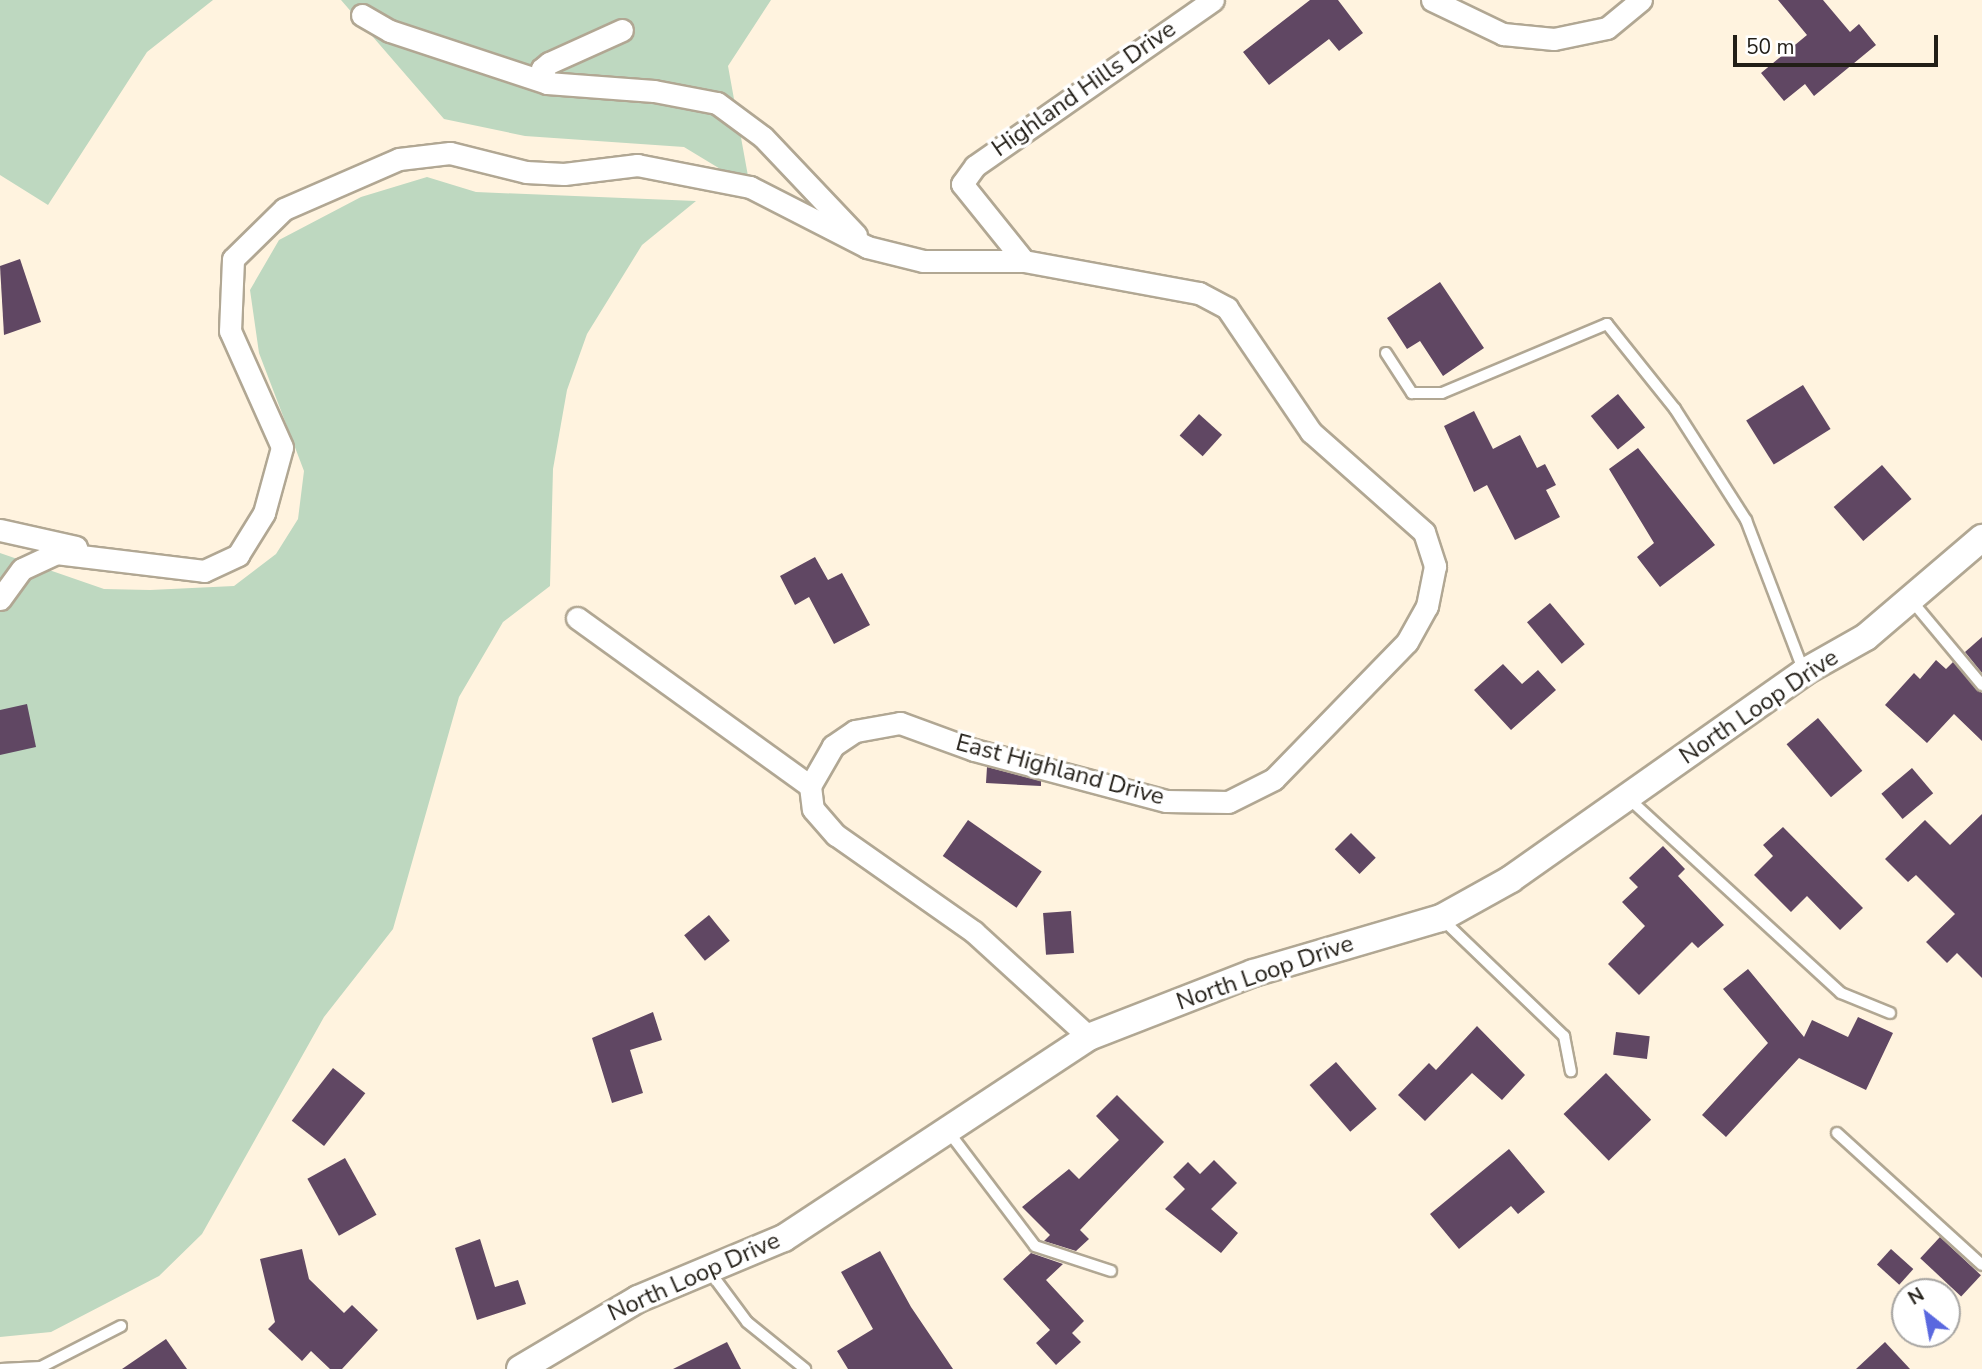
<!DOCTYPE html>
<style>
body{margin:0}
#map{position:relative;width:1982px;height:1369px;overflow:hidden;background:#fff3df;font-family:"Nunito Sans",sans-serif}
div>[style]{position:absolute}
.green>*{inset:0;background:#bed8c0}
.building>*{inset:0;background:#604763;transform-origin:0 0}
.roads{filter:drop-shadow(2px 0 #b1a793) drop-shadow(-2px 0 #b1a793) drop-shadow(0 2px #b1a793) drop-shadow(0 -2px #b1a793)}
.service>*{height:10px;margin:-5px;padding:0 5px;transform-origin:5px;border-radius:5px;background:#fff}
.minor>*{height:21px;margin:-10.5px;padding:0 10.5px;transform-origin:10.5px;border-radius:10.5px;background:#fff}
.tertiary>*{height:26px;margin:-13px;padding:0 13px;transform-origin:13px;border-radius:13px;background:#fff}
span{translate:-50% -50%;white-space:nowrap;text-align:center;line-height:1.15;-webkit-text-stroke:7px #fff;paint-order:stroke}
.street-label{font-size:24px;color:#221e17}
.north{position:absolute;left:1891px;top:1278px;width:70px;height:70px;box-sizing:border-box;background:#fff;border:2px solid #a7a5a2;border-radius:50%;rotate:329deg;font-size:19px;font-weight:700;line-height:28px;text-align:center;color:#221e17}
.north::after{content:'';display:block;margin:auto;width:24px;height:32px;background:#5a68df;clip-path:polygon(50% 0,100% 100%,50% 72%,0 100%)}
.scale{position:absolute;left:1733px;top:35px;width:205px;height:32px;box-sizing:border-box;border:4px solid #221e17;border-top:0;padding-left:9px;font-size:21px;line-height:24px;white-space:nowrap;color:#221e17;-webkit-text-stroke:5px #fff;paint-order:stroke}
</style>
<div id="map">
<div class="green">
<i style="clip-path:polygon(0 0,213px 0,147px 52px,48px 205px,0 175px)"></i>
<i style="clip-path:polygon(341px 0,771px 0,728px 66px,750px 187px,684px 147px,525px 136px,444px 119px)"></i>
<i style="clip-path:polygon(427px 177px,476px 192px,696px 201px,642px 245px,587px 334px,567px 390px,553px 469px,550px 586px,503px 622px,459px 697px,393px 929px,324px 1017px,202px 1234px,159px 1276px,51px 1332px,0 1337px,0 553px,104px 589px,150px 590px,234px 586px,276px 554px,298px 519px,304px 471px,259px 353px,250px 290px,279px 240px,361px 197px)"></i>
</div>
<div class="building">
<i style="clip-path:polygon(1310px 0,1338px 0,1363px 33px,1339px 51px,1329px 39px,1269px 85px,1243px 52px)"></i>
<i style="clip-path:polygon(1778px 0,1823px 0,1850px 32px,1859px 24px,1876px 45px,1814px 96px,1805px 84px,1784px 101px,1761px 73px,1807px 35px)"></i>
<i style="clip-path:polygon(20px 259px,41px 322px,4px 335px,0 266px)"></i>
<i style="clip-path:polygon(1440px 282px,1484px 348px,1443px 376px,1420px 341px,1407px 349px,1387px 318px)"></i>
<i style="left:1803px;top:385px;width:52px;height:67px;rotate:58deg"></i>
<i style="left:1618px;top:394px;width:43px;height:35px;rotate:51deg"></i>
<i style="clip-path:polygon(1474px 411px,1493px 449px,1520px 435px,1537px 468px,1545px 464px,1556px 485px,1546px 490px,1560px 517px,1515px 540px,1487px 485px,1474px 492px,1444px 426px)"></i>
<i style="left:1199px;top:414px;width:31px;height:29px;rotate:42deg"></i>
<i style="clip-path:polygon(1638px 448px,1715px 545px,1660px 587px,1637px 557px,1654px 543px,1609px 469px)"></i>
<i style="left:1882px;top:465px;width:45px;height:64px;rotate:49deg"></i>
<i style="clip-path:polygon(815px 557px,828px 580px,842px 573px,870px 625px,834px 644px,809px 597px,795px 605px,780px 576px)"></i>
<i style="left:1550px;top:603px;width:54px;height:30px;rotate:50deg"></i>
<i style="clip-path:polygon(1982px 637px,1982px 673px,1965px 652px)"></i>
<i style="clip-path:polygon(1936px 660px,1946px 669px,1953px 662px,1982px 693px,1982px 741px,1954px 714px,1927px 743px,1885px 705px,1914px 673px,1920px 679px)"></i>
<i style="clip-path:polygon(1503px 664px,1522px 684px,1538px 670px,1556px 690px,1511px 730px,1474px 690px)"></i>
<i style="clip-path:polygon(27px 704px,36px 747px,0 755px,0 710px)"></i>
<i style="left:1818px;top:718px;width:69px;height:41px;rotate:50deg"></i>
<i style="clip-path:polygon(987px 767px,1041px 781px,1041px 786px,986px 783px)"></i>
<i style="left:1912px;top:768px;width:33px;height:40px;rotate:50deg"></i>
<i style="clip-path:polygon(1982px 814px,1982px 978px,1957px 953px,1947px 963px,1926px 942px,1955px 914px,1916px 875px,1908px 882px,1885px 859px,1925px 820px,1950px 845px)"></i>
<i style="left:968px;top:820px;width:90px;height:44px;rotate:35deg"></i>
<i style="clip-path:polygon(1783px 827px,1863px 908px,1840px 930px,1807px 896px,1791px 912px,1754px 875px,1773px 856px,1763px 845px)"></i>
<i style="left:1351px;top:833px;width:35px;height:23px;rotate:45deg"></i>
<i style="clip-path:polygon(1663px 846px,1685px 869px,1678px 876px,1724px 925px,1698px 948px,1692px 942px,1639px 995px,1608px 964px,1645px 926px,1622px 902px,1638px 887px,1629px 878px)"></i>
<i style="left:1071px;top:911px;width:42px;height:28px;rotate:86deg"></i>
<i style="left:709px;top:915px;width:33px;height:32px;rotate:51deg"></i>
<i style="clip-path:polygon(1748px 969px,1804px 1037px,1812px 1020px,1848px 1037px,1858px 1017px,1893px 1033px,1866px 1090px,1799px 1058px,1726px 1137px,1702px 1115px,1768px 1043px,1723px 989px)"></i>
<i style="clip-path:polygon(653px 1012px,662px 1040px,630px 1050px,643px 1093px,612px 1103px,592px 1038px)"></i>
<i style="clip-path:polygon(1477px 1026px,1525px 1075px,1502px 1100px,1472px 1073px,1425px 1121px,1398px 1095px,1429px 1063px,1436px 1070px)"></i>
<i style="left:1616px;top:1032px;width:34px;height:23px;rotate:7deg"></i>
<i style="left:1336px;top:1062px;width:62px;height:35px;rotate:49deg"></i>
<i style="left:333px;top:1068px;width:41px;height:67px;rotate:38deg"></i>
<i style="left:1606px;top:1073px;width:65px;height:59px;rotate:46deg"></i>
<i style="clip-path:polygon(1117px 1095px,1164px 1142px,1080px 1230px,1089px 1239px,1076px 1251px,1044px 1241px,1050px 1235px,1022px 1207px,1069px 1169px,1079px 1179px,1119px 1140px,1096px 1116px)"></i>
<i style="clip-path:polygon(1509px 1149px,1545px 1192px,1518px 1214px,1511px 1206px,1459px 1249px,1430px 1214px)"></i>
<i style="left:345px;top:1158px;width:65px;height:43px;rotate:61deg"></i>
<i style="clip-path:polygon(1214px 1160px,1237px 1183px,1211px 1209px,1238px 1233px,1221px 1253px,1165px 1209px,1185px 1189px,1173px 1177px,1188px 1162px,1200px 1174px)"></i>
<i style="left:1940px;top:1237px;width:56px;height:29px;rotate:43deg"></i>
<i style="clip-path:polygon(480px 1239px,495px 1287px,518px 1280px,526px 1304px,477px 1320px,455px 1248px)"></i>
<i style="clip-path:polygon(302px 1249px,309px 1279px,344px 1313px,352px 1305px,378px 1330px,342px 1369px,330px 1369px,311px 1351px,302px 1361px,268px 1329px,275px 1322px,260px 1259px)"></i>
<i style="left:1891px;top:1249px;width:30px;height:21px;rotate:42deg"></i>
<i style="clip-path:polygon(880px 1251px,911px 1307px,953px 1369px,848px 1369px,837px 1351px,873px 1329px,841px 1272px)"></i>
<i style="clip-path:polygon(1031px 1253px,1063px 1264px,1046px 1280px,1084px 1321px,1072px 1333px,1081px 1342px,1056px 1365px,1036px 1343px,1050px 1330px,1003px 1279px)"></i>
<i style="clip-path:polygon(166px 1339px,187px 1369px,122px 1369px)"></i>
<i style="clip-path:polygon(727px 1342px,741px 1369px,673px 1369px)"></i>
<i style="clip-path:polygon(1885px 1342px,1910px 1369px,1856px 1369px)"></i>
</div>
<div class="roads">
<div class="service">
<i style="left:1386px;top:353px;width:48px;rotate:57deg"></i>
<i style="left:1412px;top:393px;width:30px"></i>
<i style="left:1442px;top:393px;width:179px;rotate:-22.7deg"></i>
<i style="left:1607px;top:324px;width:109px;rotate:51.3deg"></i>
<i style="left:1675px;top:409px;width:132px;rotate:57.4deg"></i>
<i style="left:1746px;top:520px;width:163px;rotate:69.1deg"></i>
<i style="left:1911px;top:600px;width:111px;rotate:50.1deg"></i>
<i style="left:1627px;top:797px;width:290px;rotate:42.5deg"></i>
<i style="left:1841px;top:993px;width:53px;rotate:22.2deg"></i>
<i style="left:1443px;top:920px;width:168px;rotate:43.8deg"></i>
<i style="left:1564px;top:1036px;width:36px;rotate:79deg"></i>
<i style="left:948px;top:1131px;width:144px;rotate:52.9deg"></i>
<i style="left:1035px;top:1246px;width:80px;rotate:18.2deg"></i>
<i style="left:1837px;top:1133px;width:196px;rotate:42.3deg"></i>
<i style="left:710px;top:1272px;width:62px;rotate:53.5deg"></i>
<i style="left:747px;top:1322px;width:75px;rotate:39deg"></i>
<i style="left:1px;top:1369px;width:40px;rotate:-2.9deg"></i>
<i style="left:41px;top:1367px;width:90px;rotate:-27.1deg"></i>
</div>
<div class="minor">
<i style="left:1432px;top:0;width:79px;rotate:25.6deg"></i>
<i style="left:1503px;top:34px;width:51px;rotate:5.6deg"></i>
<i style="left:1554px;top:39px;width:54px;rotate:-11.7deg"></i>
<i style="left:1607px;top:28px;width:44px;rotate:-39.5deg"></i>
<i style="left:362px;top:15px;width:32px;rotate:30deg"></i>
<i style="left:390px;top:31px;width:165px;rotate:18.3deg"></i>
<i style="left:547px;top:83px;width:107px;rotate:4.3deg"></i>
<i style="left:654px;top:91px;width:64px;rotate:10.8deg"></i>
<i style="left:717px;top:103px;width:57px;rotate:36.5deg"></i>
<i style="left:763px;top:137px;width:135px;rotate:46.5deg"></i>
<i style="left:547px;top:83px;width:15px;rotate:-110deg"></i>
<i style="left:542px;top:69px;width:9px;rotate:-41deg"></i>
<i style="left:549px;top:63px;width:80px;rotate:-24.3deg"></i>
<i style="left:1024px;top:261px;width:99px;rotate:-128.8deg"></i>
<i style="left:962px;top:184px;width:22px;rotate:-54deg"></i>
<i style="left:975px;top:166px;width:290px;rotate:-34.9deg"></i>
<i style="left:0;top:530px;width:78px;rotate:12.6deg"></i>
<i style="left:0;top:599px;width:37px;rotate:-54deg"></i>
<i style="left:22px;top:569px;width:38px;rotate:-25deg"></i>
<i style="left:56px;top:553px;width:149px;rotate:6.9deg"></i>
<i style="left:204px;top:571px;width:38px;rotate:-25deg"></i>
<i style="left:238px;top:555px;width:49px;rotate:-58.2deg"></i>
<i style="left:264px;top:513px;width:68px;rotate:-74.7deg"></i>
<i style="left:282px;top:447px;width:127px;rotate:-114.1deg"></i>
<i style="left:230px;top:331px;width:72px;rotate:-87.6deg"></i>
<i style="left:233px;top:259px;width:71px;rotate:-44.4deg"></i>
<i style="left:284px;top:209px;width:125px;rotate:-23.5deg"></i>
<i style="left:399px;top:159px;width:51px;rotate:-6.7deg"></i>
<i style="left:450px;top:153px;width:78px;rotate:14deg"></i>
<i style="left:526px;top:172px;width:38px;rotate:3deg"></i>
<i style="left:564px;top:174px;width:74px;rotate:-7deg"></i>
<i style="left:637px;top:165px;width:115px;rotate:11deg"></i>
<i style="left:750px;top:187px;width:131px;rotate:27.1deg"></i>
<i style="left:867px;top:247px;width:58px;rotate:14deg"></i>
<i style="left:923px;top:261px;width:101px"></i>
<i style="left:1024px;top:261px;width:178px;rotate:10.4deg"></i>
<i style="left:1199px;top:293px;width:32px;rotate:28deg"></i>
<i style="left:1227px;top:308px;width:150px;rotate:55.9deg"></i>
<i style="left:1311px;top:432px;width:151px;rotate:41.5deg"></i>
<i style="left:1424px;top:532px;width:36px;rotate:72deg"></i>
<i style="left:1435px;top:566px;width:41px;rotate:101.3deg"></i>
<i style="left:1427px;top:606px;width:41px;rotate:119.1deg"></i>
<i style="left:1407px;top:642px;width:191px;rotate:134.2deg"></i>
<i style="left:1274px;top:779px;width:51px;rotate:153.4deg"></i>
<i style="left:1228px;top:802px;width:62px;rotate:-179.1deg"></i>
<i style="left:1166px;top:801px;width:199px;rotate:-165.1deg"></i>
<i style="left:974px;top:750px;width:79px;rotate:-160deg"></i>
<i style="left:900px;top:723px;width:46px;rotate:169.9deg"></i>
<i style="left:855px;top:731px;width:27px;rotate:146deg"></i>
<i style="left:833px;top:746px;width:46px;rotate:119.9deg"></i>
<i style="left:810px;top:786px;width:23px;rotate:83deg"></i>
<i style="left:813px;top:809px;width:35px;rotate:49deg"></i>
<i style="left:836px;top:835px;width:169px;rotate:35.1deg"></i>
<i style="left:974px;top:932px;width:156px;rotate:42.4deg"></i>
<i style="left:577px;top:618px;width:287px;rotate:35.8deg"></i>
</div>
<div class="tertiary">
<i style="left:520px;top:1369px;width:137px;rotate:-30.7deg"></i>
<i style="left:638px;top:1299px;width:158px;rotate:-22.7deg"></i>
<i style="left:784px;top:1238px;width:365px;rotate:-33.4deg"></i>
<i style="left:1089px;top:1037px;width:176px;rotate:-21.3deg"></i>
<i style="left:1253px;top:973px;width:196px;rotate:-16.3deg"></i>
<i style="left:1441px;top:918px;width:80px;rotate:-29.1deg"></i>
<i style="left:1511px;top:879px;width:359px;rotate:-35.2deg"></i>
<i style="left:1804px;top:672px;width:71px;rotate:-29.4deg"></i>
<i style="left:1866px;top:637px;width:153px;rotate:-40.5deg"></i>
</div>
</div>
<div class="street-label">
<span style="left:1084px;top:89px;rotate:-35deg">Highland Hills Drive</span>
<span style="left:1759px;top:707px;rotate:-34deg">North Loop Drive</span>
<span style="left:1060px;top:770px;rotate:15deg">East Highland Drive</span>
<span style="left:1265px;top:973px;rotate:-19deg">North Loop Drive</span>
<span style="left:694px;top:1277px;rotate:-24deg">North Loop Drive</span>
</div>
<div class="north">N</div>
<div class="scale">50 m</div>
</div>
